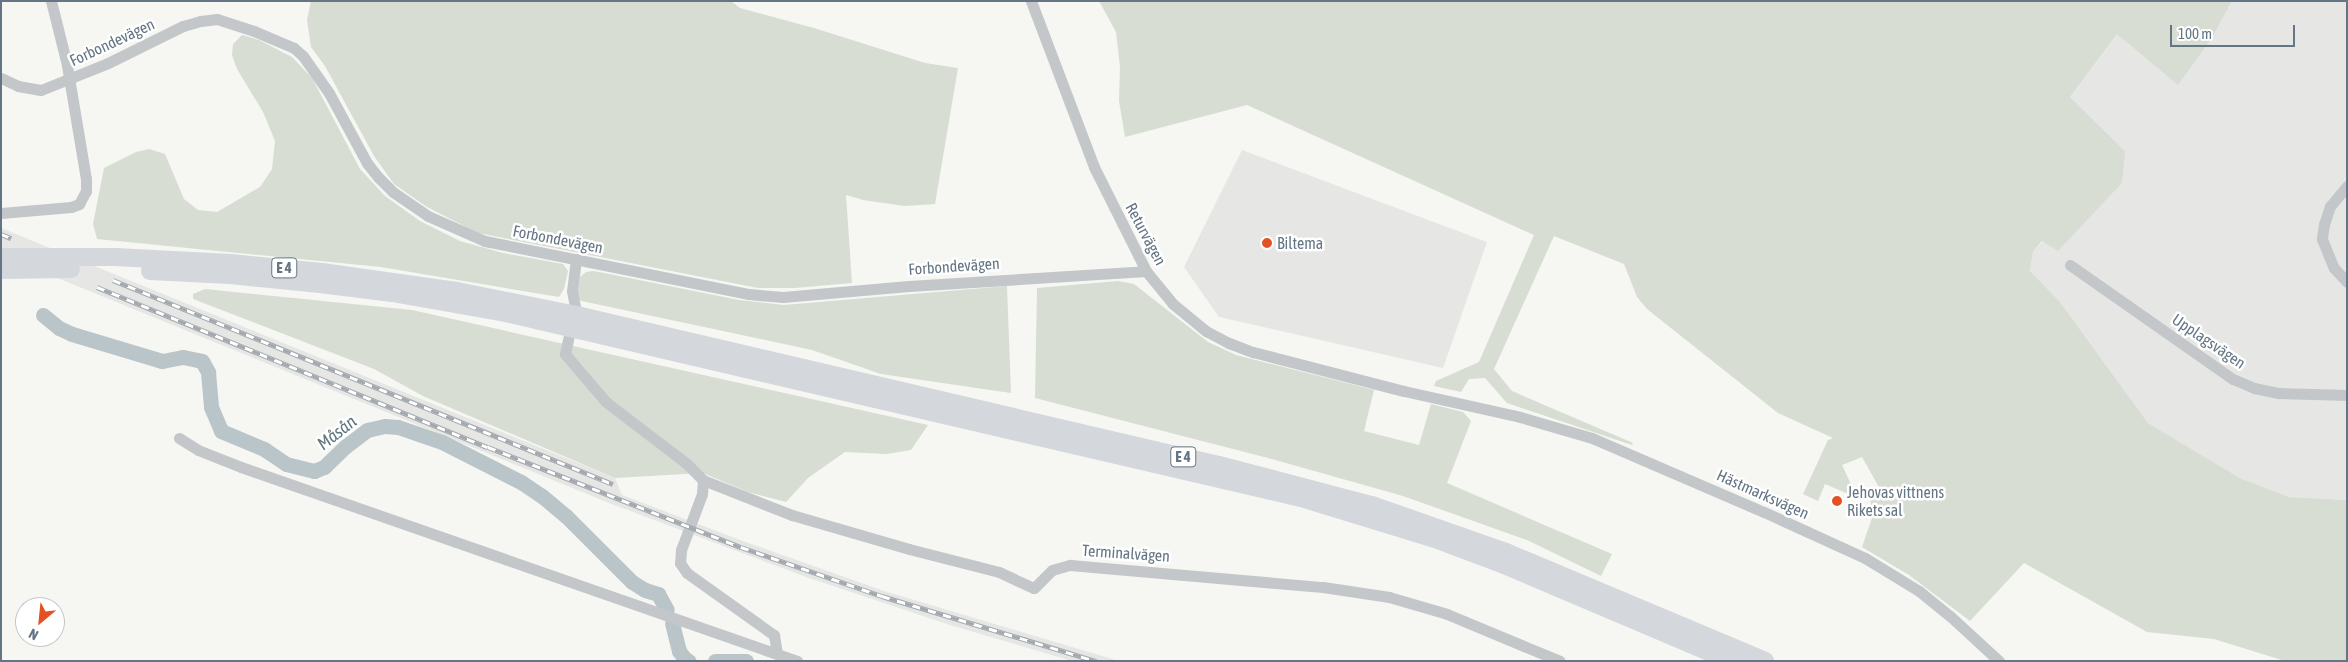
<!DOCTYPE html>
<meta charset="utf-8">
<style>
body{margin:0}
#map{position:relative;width:2348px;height:662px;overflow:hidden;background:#f6f6f2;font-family:"Asap Condensed",sans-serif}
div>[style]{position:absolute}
.built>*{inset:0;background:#e6e7e5}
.green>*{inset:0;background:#d7ddd3}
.river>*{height:15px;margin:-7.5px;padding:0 7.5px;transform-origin:7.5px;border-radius:7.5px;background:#bac5c9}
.minor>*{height:11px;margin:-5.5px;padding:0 5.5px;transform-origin:5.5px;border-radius:5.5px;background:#c3c7ca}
.highway>*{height:18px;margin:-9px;padding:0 9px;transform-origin:9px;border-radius:9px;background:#d4d8dc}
.rail>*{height:4.5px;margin-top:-2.25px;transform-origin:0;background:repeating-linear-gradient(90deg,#fff 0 8px,#a3a9af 0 16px);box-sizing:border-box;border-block:1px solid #a3a9af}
.dots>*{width:14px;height:14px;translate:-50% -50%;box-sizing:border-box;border:2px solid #fff;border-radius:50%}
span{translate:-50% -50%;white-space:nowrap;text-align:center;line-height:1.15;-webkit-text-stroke:5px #fff;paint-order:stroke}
.shield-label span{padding:1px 4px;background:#fff;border:1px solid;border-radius:4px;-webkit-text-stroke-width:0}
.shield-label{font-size:15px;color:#647583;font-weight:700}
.street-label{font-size:16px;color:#647583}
.poi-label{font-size:16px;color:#647583}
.left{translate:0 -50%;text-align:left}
.water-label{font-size:18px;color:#607780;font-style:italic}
.frame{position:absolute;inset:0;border:2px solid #647583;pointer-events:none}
.north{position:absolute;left:15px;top:597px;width:50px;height:50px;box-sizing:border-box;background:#fff;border:1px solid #c1c8cd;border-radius:50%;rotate:208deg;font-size:14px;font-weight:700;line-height:20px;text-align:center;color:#647583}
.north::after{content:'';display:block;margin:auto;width:18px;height:22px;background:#e45224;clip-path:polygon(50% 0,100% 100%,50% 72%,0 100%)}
.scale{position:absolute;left:2170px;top:25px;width:125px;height:22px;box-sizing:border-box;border:2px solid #647583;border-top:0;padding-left:6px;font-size:15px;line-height:18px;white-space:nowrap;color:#647583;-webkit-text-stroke:4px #fff;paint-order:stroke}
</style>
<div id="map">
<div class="built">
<i style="clip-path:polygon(2232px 1px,2347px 1px,2347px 500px,2289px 497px,2240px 478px,2148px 423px,2060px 302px,2030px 271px,2033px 252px,2125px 151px,2070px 97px,2117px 34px,2212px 38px)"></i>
<i style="clip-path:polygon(1242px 150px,1487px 242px,1443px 368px,1219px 317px,1184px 267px)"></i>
<i style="clip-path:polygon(1px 228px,615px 478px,622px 495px,743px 541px,884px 591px,1119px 661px,1072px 661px,950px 625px,809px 578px,609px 503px,1px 255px)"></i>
</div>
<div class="green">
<i style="clip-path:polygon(311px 1px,731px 1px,740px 8px,814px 28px,925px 63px,958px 68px,935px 204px,905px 206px,863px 200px,846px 195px,852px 283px,795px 288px,758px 288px,478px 233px,427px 207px,394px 184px,374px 156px,325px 66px,311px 47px,307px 20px)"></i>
<i style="clip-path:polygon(1099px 1px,2232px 1px,2212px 38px,2178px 85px,2117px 34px,2070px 97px,2125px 151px,2122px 183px,2058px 251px,2042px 241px,2033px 252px,2030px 271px,2060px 302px,2148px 423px,2240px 478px,2289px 497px,2347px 500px,2347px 661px,2285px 661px,2214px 639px,2147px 632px,2024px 563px,1970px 621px,1909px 575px,1862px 547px,1873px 515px,1870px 499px,1880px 489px,1862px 457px,1842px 465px,1855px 493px,1853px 496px,1825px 484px,1818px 501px,1803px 494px,1828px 440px,1833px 438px,1778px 413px,1647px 309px,1637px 297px,1624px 264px,1554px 236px,1494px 369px,1512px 391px,1633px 443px,1632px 445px,1507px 403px,1485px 378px,1469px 379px,1461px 392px,1434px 386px,1436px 381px,1479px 362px,1534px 235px,1247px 105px,1125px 137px,1119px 101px,1120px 67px,1116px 32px)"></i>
<i style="clip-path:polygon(242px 35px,259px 40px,292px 57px,312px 78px,360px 169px,385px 196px,420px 221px,460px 241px,503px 253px,563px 264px,568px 271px,564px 289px,559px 297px,381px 267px,97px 239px,93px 224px,104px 168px,136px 152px,149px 149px,165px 154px,184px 199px,198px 210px,217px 212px,260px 187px,272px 169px,275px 141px,263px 112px,237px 69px,232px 55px,233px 44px)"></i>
<i style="clip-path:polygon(594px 271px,739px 300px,784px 305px,1007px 286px,1011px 393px,881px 374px,812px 350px,577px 300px,580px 277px,586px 272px)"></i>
<i style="clip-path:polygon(1118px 281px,1134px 284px,1208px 342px,1236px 355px,1374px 390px,1364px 431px,1419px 445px,1431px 404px,1463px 412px,1471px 421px,1447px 483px,1612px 554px,1601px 576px,1527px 540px,1403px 496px,1268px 458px,1035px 398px,1037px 288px)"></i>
<i style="clip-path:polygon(205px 289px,412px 310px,928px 425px,911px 450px,887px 454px,845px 452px,808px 478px,786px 502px,748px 492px,703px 473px,615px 478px,423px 396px,374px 369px,193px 299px,193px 294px)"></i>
</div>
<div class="river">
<i style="left:43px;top:315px;width:21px;rotate:39deg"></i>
<i style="left:59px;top:328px;width:14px;rotate:25deg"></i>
<i style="left:72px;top:334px;width:94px;rotate:16.7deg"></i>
<i style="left:162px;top:361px;width:21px;rotate:-11deg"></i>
<i style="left:183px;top:357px;width:19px;rotate:12deg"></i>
<i style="left:202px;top:361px;width:13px;rotate:61deg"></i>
<i style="left:208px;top:372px;width:35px;rotate:85deg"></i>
<i style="left:211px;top:407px;width:26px;rotate:67deg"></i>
<i style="left:221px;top:431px;width:47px;rotate:22.7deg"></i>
<i style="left:264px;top:449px;width:27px;rotate:34deg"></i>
<i style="left:286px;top:464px;width:29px;rotate:14deg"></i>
<i style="left:314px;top:471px;width:11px;rotate:-22deg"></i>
<i style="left:324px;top:467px;width:30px;rotate:-44deg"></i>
<i style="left:346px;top:446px;width:26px;rotate:-37deg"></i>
<i style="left:367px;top:430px;width:18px;rotate:-13deg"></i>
<i style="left:385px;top:426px;width:13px;rotate:4deg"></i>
<i style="left:398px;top:427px;width:46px;rotate:18.8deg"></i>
<i style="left:442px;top:442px;width:89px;rotate:26.9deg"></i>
<i style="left:521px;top:482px;width:25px;rotate:34deg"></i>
<i style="left:542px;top:496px;width:31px;rotate:40deg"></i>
<i style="left:566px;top:516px;width:93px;rotate:45deg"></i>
<i style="left:632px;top:582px;width:15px;rotate:32deg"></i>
<i style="left:645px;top:590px;width:14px;rotate:17deg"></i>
<i style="left:658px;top:594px;width:18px;rotate:61deg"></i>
<i style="left:672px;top:623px;width:29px;rotate:76deg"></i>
<i style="left:679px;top:651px;width:10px;rotate:53deg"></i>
<i style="left:685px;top:659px;width:4px;rotate:27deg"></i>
<i style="left:715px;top:661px;width:31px"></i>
</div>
<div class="minor">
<i style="left:1031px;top:1px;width:178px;rotate:69.2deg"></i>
<i style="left:1094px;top:167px;width:116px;rotate:63.4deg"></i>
<i style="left:1146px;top:271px;width:43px;rotate:50.7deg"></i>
<i style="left:1173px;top:304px;width:43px;rotate:39.3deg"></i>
<i style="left:1206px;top:331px;width:26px;rotate:28deg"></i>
<i style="left:1229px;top:343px;width:26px;rotate:21deg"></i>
<i style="left:1253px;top:352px;width:156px;rotate:14.5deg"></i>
<i style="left:1404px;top:391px;width:119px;rotate:12.6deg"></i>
<i style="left:1520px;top:417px;width:75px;rotate:16.3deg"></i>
<i style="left:1592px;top:438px;width:187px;rotate:23.3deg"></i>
<i style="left:1764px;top:512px;width:111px;rotate:24.5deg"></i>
<i style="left:1865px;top:558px;width:63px;rotate:31.4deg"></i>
<i style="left:1919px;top:591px;width:40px;rotate:39deg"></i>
<i style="left:1950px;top:616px;width:67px;rotate:42.6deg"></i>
<i style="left:1px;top:78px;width:19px;rotate:25deg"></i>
<i style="left:18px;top:86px;width:23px;rotate:10deg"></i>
<i style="left:41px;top:90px;width:72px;rotate:-21.9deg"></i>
<i style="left:108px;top:63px;width:84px;rotate:-26.3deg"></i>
<i style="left:183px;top:26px;width:19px;rotate:-16deg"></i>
<i style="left:201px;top:21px;width:16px;rotate:-7deg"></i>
<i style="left:217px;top:19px;width:39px;rotate:18deg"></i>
<i style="left:254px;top:31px;width:43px;rotate:23deg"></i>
<i style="left:294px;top:48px;width:12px;rotate:42deg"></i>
<i style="left:303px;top:56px;width:45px;rotate:54.9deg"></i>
<i style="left:329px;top:93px;width:80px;rotate:61.5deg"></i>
<i style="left:367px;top:163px;width:18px;rotate:52deg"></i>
<i style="left:378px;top:177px;width:21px;rotate:45deg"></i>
<i style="left:393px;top:192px;width:42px;rotate:34.4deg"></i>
<i style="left:428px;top:216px;width:62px;rotate:23.7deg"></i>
<i style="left:485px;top:241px;width:268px;rotate:11.4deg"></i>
<i style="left:748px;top:294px;width:35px;rotate:5deg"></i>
<i style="left:783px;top:297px;width:126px;rotate:-5deg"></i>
<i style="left:909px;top:286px;width:237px;rotate:-3.6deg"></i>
<i style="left:2347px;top:186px;width:26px;rotate:130deg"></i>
<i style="left:2330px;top:206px;width:19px;rotate:108deg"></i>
<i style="left:2324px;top:224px;width:15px;rotate:98deg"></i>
<i style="left:2322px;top:239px;width:31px;rotate:68deg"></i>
<i style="left:2334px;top:268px;width:19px;rotate:47deg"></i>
<i style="left:1px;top:213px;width:70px;rotate:-4.9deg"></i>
<i style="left:71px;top:207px;width:9px;rotate:-21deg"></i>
<i style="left:79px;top:204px;width:15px;rotate:-62deg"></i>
<i style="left:86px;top:191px;width:12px;rotate:-90deg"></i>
<i style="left:86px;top:179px;width:116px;rotate:-99.5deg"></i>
<i style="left:67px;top:65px;width:66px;rotate:-104deg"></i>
<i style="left:576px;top:259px;width:32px;rotate:97deg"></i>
<i style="left:572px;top:291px;width:16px;rotate:79deg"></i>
<i style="left:575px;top:307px;width:48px;rotate:102deg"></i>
<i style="left:565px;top:354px;width:63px;rotate:49.5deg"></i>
<i style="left:606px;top:402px;width:102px;rotate:37.4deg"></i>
<i style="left:687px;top:464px;width:23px;rotate:45deg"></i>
<i style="left:703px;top:480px;width:14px;rotate:94deg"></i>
<i style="left:702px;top:494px;width:60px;rotate:110.6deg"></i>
<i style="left:681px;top:550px;width:13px;rotate:94deg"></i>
<i style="left:680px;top:563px;width:12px;rotate:55deg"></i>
<i style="left:687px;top:573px;width:107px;rotate:35.5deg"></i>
<i style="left:774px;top:635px;width:19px;rotate:81deg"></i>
<i style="left:2070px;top:265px;width:199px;rotate:35deg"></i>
<i style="left:2233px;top:379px;width:23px;rotate:23deg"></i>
<i style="left:2254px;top:388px;width:25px;rotate:12deg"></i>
<i style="left:2278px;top:393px;width:69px;rotate:1.7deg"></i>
<i style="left:179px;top:438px;width:22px;rotate:32deg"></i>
<i style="left:198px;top:450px;width:46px;rotate:21.6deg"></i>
<i style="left:241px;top:467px;width:589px;rotate:19.23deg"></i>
<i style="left:703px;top:480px;width:96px;rotate:21.5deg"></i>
<i style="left:792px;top:515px;width:122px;rotate:16.2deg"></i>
<i style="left:909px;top:549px;width:93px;rotate:14.3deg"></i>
<i style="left:999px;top:572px;width:38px;rotate:25deg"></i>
<i style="left:1034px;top:588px;width:25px;rotate:-45deg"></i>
<i style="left:1052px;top:570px;width:19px;rotate:-16deg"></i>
<i style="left:1070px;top:565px;width:254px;rotate:5deg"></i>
<i style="left:1323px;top:587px;width:67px;rotate:8.6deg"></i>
<i style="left:1389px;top:597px;width:60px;rotate:16.3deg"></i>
<i style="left:1447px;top:614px;width:122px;rotate:22.6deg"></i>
</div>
<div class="highway">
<i style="left:1px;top:257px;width:114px"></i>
<i style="left:115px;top:257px;width:116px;rotate:3deg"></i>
<i style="left:231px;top:263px;width:91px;rotate:5.6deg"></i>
<i style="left:322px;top:272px;width:136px;rotate:8deg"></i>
<i style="left:457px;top:291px;width:126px;rotate:11.4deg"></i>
<i style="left:581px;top:316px;width:655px;rotate:13.15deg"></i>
<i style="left:1219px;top:465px;width:158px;rotate:14.7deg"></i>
<i style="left:1372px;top:505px;width:142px;rotate:19.3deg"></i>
<i style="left:1506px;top:552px;width:281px;rotate:22.8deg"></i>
<i style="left:1px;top:270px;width:70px;rotate:-0.8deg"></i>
<i style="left:150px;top:271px;width:80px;rotate:2.9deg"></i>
<i style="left:230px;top:275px;width:90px;rotate:5.7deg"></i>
<i style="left:320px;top:284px;width:73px;rotate:7.1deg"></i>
<i style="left:392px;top:293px;width:111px;rotate:9.9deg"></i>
<i style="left:501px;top:312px;width:821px;rotate:13.09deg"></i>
<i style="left:1301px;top:498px;width:143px;rotate:17deg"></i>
<i style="left:1438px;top:540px;width:71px;rotate:20.7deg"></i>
<i style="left:1504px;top:565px;width:246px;rotate:23deg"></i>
</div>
<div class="rail">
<i style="left:1px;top:234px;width:11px;rotate:22deg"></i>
<i style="left:113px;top:280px;width:540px;rotate:22.2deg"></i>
<i style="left:97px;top:287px;width:422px;rotate:22.3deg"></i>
<i style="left:488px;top:447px;width:272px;rotate:21.6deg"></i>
<i style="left:741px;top:547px;width:149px;rotate:19.2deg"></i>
<i style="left:882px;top:596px;width:224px;rotate:16.9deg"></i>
</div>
<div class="dots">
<i style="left:1267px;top:243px;background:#e45224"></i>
<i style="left:1837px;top:501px;background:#e45224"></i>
</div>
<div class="shield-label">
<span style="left:284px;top:268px">E 4</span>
<span style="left:1183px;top:457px">E 4</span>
</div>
<div class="street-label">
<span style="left:112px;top:42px;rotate:-25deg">Forbondevägen</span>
<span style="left:1146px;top:234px;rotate:62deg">Returvägen</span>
<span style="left:558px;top:239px;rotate:11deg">Forbondevägen</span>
<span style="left:954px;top:266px;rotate:-4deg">Forbondevägen</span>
<span style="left:2209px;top:341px;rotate:34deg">Upplagsvägen</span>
<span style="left:1763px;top:494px;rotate:24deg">Hästmarksvägen</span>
<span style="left:1126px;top:553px;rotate:4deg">Terminalvägen</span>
</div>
<div class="poi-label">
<span class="left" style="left:1277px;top:243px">Biltema</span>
<span class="left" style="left:1847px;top:501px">Jehovas vittnens<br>Rikets sal</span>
</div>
<div class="water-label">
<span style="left:337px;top:433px;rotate:-38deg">Måsån</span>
</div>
<div class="frame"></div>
<div class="north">N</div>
<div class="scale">100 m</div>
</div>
